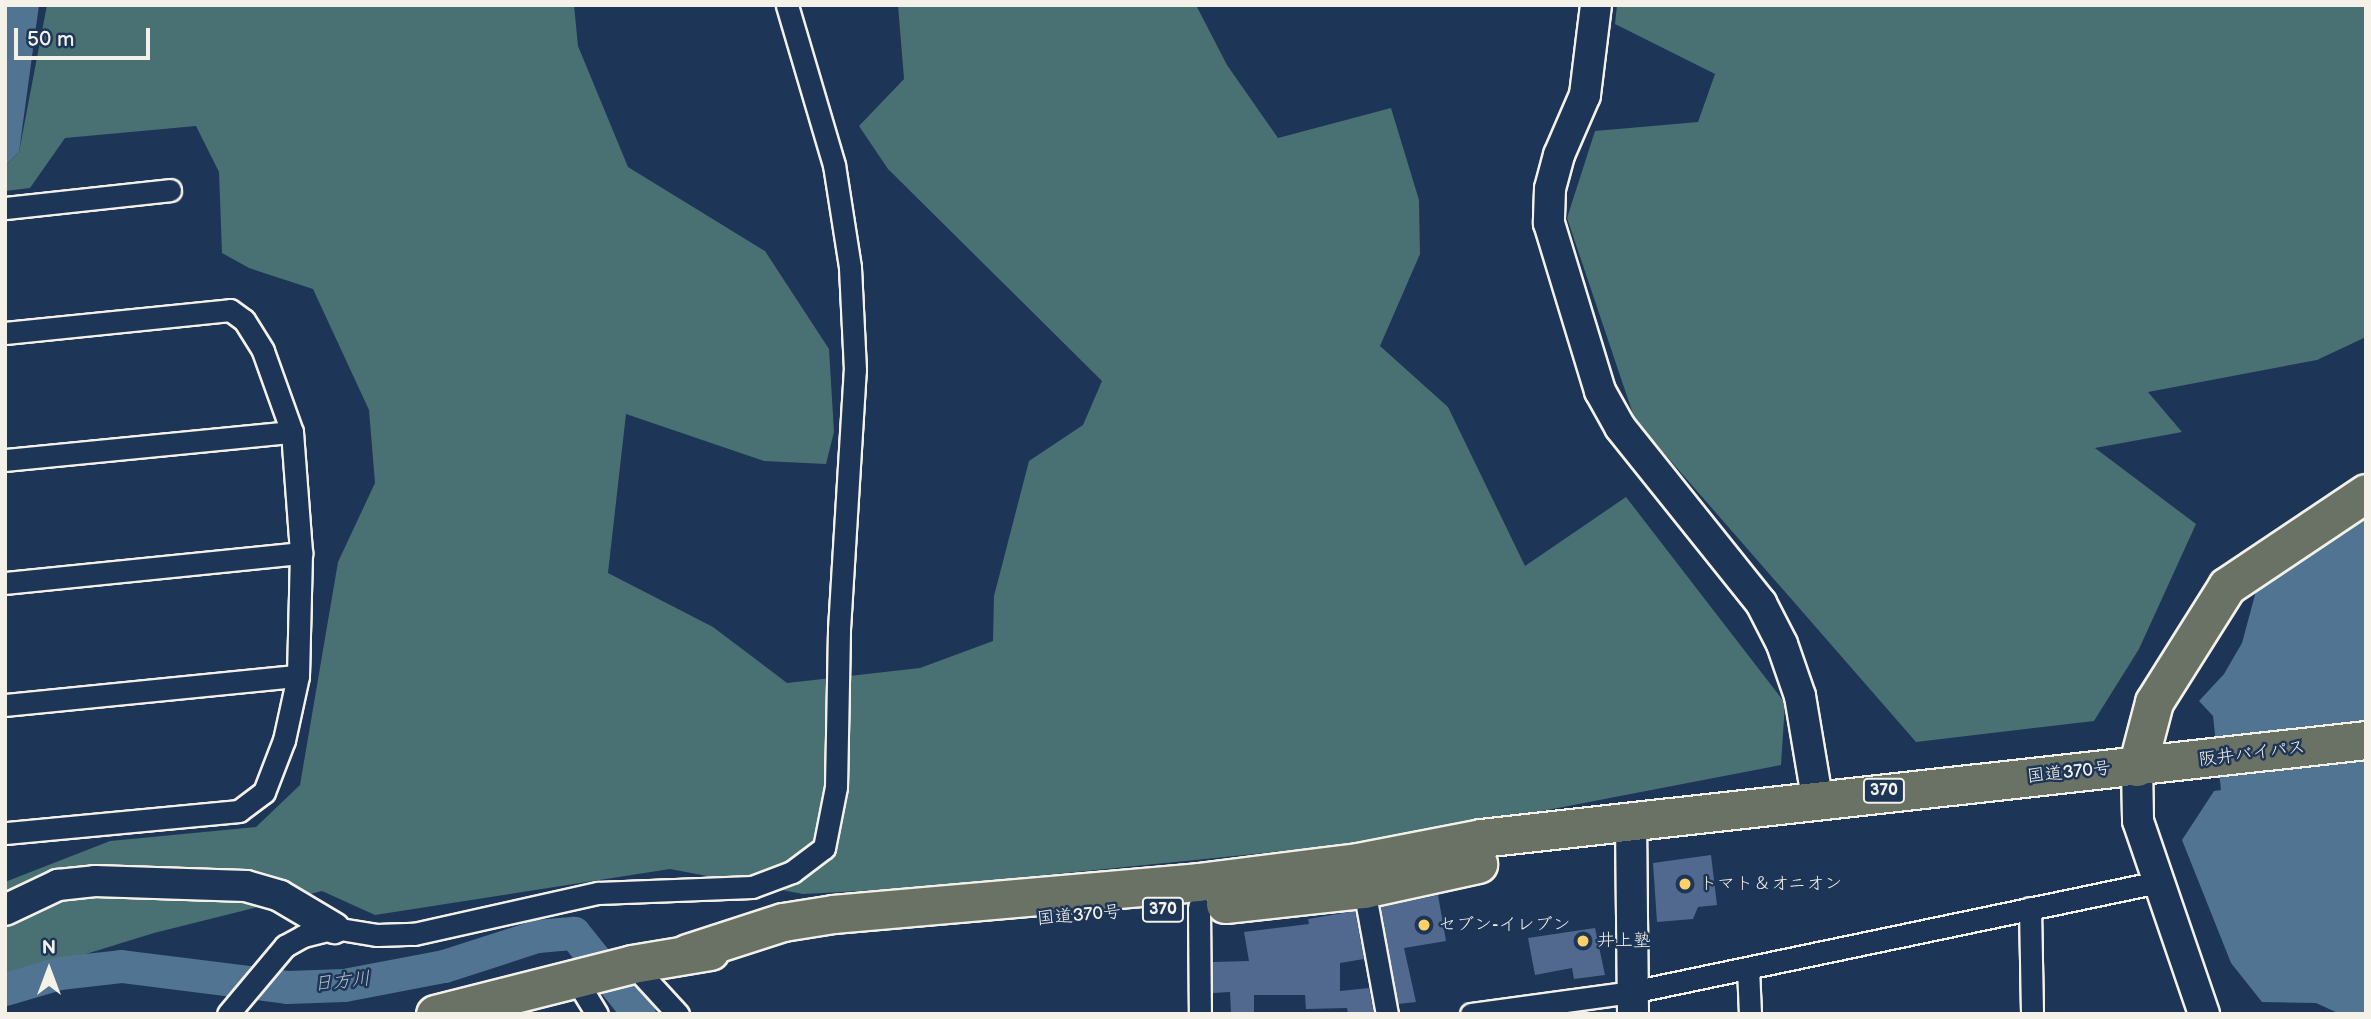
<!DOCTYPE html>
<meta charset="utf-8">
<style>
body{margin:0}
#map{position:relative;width:2371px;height:1019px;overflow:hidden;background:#1d3557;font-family:"Balsamiq Sans","Klee One",sans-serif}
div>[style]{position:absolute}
.green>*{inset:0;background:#497073}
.water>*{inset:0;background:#507492}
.river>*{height:33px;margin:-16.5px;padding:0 16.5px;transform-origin:16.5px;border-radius:16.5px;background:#507492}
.building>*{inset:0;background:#52698f}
.roads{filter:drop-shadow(2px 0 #f4f1e8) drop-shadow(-2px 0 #f4f1e8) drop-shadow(0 2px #f4f1e8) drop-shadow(0 -2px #f4f1e8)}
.street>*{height:21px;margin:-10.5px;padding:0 10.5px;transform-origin:10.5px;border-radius:10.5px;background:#1d3557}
.secondary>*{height:30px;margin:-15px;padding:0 15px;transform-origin:15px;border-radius:15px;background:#1d3557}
.highway>*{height:37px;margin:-18.5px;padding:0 18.5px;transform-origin:18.5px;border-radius:18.5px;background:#6a7165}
.dots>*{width:19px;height:19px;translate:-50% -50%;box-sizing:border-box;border:4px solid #1d3557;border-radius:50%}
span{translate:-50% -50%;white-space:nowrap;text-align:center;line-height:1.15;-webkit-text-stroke:5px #1d3557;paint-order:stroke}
.shield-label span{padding:2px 5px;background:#1d3557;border:2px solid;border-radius:5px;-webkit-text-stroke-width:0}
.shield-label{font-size:16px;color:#f4f1e8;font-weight:700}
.street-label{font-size:18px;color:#f4f1e8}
.poi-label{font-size:18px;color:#f4f1e8}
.left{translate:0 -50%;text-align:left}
.water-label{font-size:19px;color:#b2bfc6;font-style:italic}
.frame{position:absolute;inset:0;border:7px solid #f4f1e8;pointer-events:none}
.north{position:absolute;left:14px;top:935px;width:70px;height:70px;-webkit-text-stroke:5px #1d3557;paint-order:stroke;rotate:0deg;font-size:19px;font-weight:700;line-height:28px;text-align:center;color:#f4f1e8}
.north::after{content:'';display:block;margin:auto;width:24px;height:32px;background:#f4f1e8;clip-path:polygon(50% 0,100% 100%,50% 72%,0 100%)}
.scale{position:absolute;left:14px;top:28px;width:136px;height:32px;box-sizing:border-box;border:4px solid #f4f1e8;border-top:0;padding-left:9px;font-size:21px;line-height:24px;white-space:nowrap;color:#f4f1e8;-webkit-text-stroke:5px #1d3557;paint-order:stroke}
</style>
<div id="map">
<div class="green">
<i style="clip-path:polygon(47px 5px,574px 5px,578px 46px,628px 167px,765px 251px,829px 349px,834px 432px,826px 464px,764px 461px,626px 414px,608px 573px,713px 627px,787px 683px,920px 668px,993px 641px,994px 596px,1029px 461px,1083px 425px,1102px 381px,888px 169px,859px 126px,904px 79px,898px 5px,1196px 5px,1227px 65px,1278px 138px,1391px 108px,1419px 200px,1420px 254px,1380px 346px,1448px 407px,1525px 566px,1626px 497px,1785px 703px,1781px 765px,1392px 840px,917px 888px,803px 894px,670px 869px,375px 915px,322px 891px,154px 933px,5px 979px,5px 882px,110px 841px,256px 827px,300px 785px,338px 562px,375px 483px,369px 410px,313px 289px,249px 268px,222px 253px,219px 172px,196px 126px,65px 138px,30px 188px,5px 191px,5px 166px,19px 152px)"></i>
<i style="clip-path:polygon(1617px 5px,2366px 5px,2366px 337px,2317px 360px,2148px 392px,2182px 432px,2095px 448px,2196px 524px,2139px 649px,2094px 721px,1916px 742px,1635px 420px,1567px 218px,1595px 131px,1698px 122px,1715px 74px,1615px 24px)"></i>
</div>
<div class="water">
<i style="clip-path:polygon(5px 5px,39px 5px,19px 152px,5px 166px)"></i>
<i style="clip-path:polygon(2366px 513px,2366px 1014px,2340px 1014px,2316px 1003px,2262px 1002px,2231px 963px,2182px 840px,2214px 791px,2221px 790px,2213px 716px,2199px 701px,2224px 674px,2242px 643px,2256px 591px)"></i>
</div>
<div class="river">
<i style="left:5px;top:989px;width:56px;rotate:-16.5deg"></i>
<i style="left:59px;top:973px;width:62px;rotate:-6.4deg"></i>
<i style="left:121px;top:966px;width:167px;rotate:7.2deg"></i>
<i style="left:287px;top:987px;width:57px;rotate:-2deg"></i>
<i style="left:344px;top:985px;width:102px;rotate:-10.8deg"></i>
<i style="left:444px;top:966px;width:98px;rotate:-17.9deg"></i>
<i style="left:537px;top:936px;width:37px;rotate:-5deg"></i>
<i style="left:574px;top:933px;width:104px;rotate:51.3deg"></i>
</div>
<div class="building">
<i style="clip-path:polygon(1711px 855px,1717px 905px,1698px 907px,1693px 919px,1657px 922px,1653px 863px)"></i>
<i style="clip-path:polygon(1438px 895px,1446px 941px,1404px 948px,1416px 1002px,1398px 1004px,1381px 907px)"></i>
<i style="clip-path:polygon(1355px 911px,1364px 959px,1340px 963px,1340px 991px,1369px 988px,1374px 1014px,1348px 1014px,1347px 1008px,1306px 1009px,1305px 995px,1254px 995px,1254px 1014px,1231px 1014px,1230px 992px,1213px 993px,1213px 962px,1249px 961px,1244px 932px,1309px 924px,1308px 919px)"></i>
<i style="clip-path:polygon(1595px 928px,1605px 975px,1574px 979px,1572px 968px,1535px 975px,1528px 938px)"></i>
</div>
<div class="roads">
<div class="street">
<i style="left:5px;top:208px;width:166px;rotate:-6.2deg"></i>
<i style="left:5px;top:333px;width:226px;rotate:-5.8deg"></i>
<i style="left:230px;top:310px;width:17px;rotate:36deg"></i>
<i style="left:244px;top:320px;width:36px;rotate:58deg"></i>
<i style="left:263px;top:351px;width:86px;rotate:70.3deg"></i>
<i style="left:292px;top:432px;width:121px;rotate:85.7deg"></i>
<i style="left:301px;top:553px;width:123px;rotate:91.4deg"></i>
<i style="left:298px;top:676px;width:66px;rotate:102.3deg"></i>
<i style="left:284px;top:740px;width:56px;rotate:111deg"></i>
<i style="left:264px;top:792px;width:31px;rotate:143deg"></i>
<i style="left:239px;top:811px;width:235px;rotate:174.6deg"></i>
<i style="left:5px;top:460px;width:288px;rotate:-5.6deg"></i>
<i style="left:5px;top:583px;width:298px;rotate:-5.8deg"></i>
<i style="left:5px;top:705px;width:294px;rotate:-5.7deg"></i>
<i style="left:1364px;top:889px;width:127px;rotate:79.6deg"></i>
<i style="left:1199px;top:907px;width:107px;rotate:89.5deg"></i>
<i style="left:2030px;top:908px;width:106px;rotate:88.9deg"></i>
<i style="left:632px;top:964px;width:68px;rotate:47.4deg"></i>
<i style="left:1748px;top:968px;width:46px;rotate:87.5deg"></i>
<i style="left:575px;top:978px;width:42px;rotate:58.6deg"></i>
<i style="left:228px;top:1014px;width:89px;rotate:-50deg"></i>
<i style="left:285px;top:946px;width:21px;rotate:-29deg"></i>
<i style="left:303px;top:936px;width:32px;rotate:-14deg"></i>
<i style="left:334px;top:928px;width:44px;rotate:9.2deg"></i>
<i style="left:377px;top:935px;width:37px;rotate:-2deg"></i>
<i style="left:414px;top:934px;width:189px;rotate:-12.6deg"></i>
<i style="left:598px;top:893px;width:154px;rotate:-2.2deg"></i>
<i style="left:752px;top:887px;width:43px;rotate:-20.6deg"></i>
<i style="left:792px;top:872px;width:40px;rotate:-37deg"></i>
<i style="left:824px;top:848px;width:62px;rotate:-78.9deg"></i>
<i style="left:836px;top:787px;width:158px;rotate:-88.9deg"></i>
<i style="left:839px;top:629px;width:259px;rotate:-86.5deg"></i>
<i style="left:855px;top:370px;width:103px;rotate:-92.8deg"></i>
<i style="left:850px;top:267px;width:103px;rotate:-98.9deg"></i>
<i style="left:834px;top:165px;width:167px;rotate:-106.4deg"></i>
<i style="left:1471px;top:1014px;width:162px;rotate:-7.8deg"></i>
<i style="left:1632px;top:992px;width:537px;rotate:-11.81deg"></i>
</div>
<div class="secondary">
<i style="left:1596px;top:5px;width:91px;rotate:97deg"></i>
<i style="left:1585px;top:95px;width:65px;rotate:113.4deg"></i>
<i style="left:1559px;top:155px;width:35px;rotate:105deg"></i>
<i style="left:1550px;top:189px;width:34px;rotate:92deg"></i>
<i style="left:1549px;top:223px;width:176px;rotate:73.1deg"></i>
<i style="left:1600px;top:391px;width:41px;rotate:60.9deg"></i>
<i style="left:1620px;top:427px;width:226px;rotate:51.3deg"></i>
<i style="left:1761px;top:603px;width:46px;rotate:62.9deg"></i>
<i style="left:1782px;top:644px;width:55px;rotate:70.9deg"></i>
<i style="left:1800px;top:696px;width:103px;rotate:80.5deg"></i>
<i style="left:2137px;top:767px;width:54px;rotate:88.9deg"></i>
<i style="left:2138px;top:821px;width:204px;rotate:71.1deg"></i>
<i style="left:1631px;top:821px;width:193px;rotate:89.4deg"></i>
<i style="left:5px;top:910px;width:59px;rotate:-25.3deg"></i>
<i style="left:58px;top:885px;width:37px;rotate:-6deg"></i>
<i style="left:95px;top:881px;width:151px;rotate:1.9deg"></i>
<i style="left:246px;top:886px;width:35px;rotate:16deg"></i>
<i style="left:280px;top:896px;width:63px;rotate:30.7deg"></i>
</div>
<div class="highway">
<i style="left:2137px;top:767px;width:67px;rotate:-75.3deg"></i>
<i style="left:2154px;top:702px;width:137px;rotate:-57.8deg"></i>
<i style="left:2227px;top:586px;width:167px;rotate:-33.8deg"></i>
<i style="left:1225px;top:904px;width:140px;rotate:-6.2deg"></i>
<i style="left:1364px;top:889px;width:117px;rotate:-12.4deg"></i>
<i style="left:687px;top:953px;width:101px;rotate:-17.9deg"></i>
<i style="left:783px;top:922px;width:51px;rotate:-9.1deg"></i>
<i style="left:833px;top:914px;width:366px;rotate:-5deg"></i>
<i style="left:1198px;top:882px;width:161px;rotate:-7.1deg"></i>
<i style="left:1358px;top:862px;width:125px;rotate:-11deg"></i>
<i style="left:1481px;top:838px;width:890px;rotate:-6.32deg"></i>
<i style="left:435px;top:1014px;width:203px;rotate:-14.2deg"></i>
<i style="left:632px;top:964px;width:79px;rotate:-9.5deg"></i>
</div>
</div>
<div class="dots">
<i style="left:1685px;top:884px;background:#ffd166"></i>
<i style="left:1424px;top:925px;background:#ffd166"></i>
<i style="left:1583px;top:941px;background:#ffd166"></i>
</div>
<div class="shield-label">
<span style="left:1884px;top:791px">370</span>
<span style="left:1163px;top:910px">370</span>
</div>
<div class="street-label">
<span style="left:2252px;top:754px;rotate:-7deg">阪井バイパス</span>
<span style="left:2069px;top:773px;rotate:-6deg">国道370号</span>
<span style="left:1079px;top:916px;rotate:-5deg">国道370号</span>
</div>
<div class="poi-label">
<span class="left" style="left:1699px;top:884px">トマト＆オニオン</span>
<span class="left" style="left:1438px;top:925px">セブン-イレブン</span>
<span class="left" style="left:1597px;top:941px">井上塾</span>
</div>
<div class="water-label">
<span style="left:342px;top:982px;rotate:-6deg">日方川</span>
</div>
<div class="frame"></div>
<div class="north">N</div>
<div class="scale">50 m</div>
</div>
